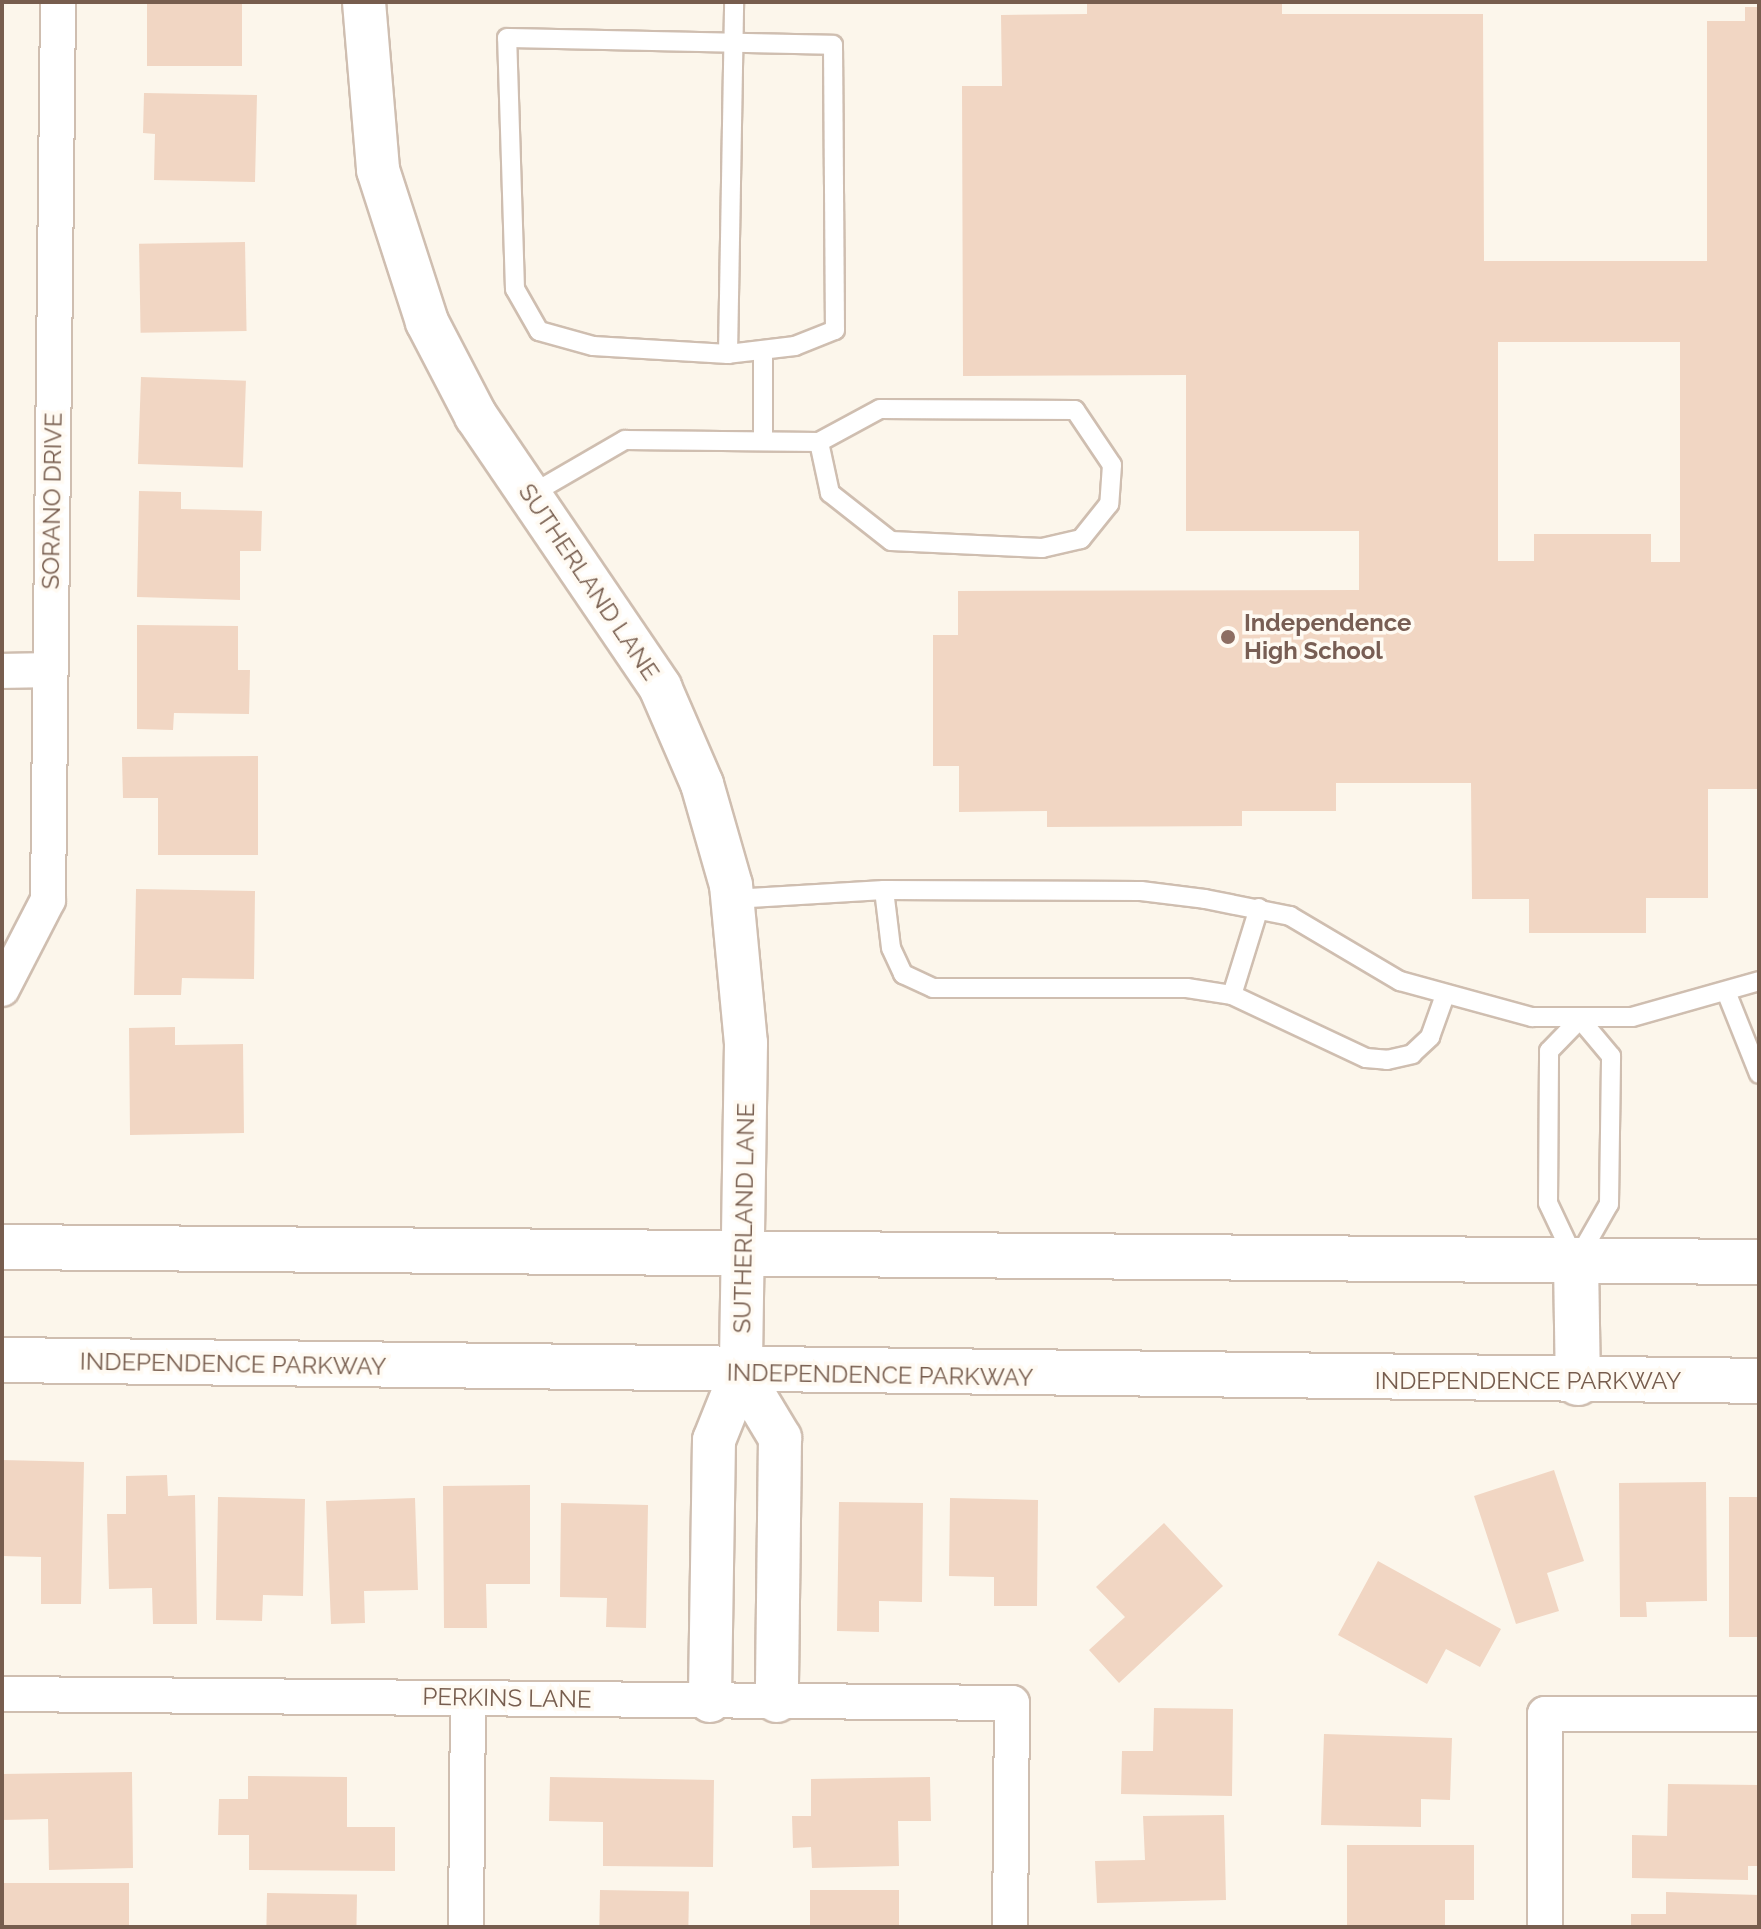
<!DOCTYPE html>
<style>
body{margin:0}
#map{position:relative;width:1761px;height:1929px;overflow:hidden;background:#fcf6eb;font-family:Raleway,sans-serif}
div>[style]{position:absolute}
.building>*{inset:0;background:#f1d6c3;transform-origin:0 0}
.roads{filter:drop-shadow(2px 0 #cfbeb0) drop-shadow(-2px 0 #cfbeb0) drop-shadow(0 2px #cfbeb0) drop-shadow(0 -2px #cfbeb0)}
.service>*{height:18px;margin:-9px;padding:0 9px;transform-origin:9px;border-radius:9px;background:#fff}
.minor>*{height:34px;margin:-17px;padding:0 17px;transform-origin:17px;border-radius:17px;background:#fff}
.tertiary>*{height:42px;margin:-21px;padding:0 21px;transform-origin:21px;border-radius:21px;background:#fff}
.secondary>*{height:44px;margin:-22px;padding:0 22px;transform-origin:22px;border-radius:22px;background:#fff}
.dots>*{width:22px;height:22px;translate:-50% -50%;box-sizing:border-box;border:4px solid #fffaf2;border-radius:50%}
span{translate:-50% -50%;white-space:nowrap;text-align:center;line-height:1.15;-webkit-text-stroke:7px #fffaf2;paint-order:stroke}
.street-label{font-size:24px;color:#775d4e}
.education-label{font-size:24px;color:#785e54;font-weight:700}
.left{translate:0 -50%;text-align:left}
.frame{position:absolute;inset:0;border:4px solid #775d4e;pointer-events:none}
</style>
<div id="map">
<div class="building">
<i style="left:147px;top:2px;width:95px;height:64px"></i>
<i style="clip-path:polygon(evenodd,1087px 2px,1282px 2px,1282px 14px,1483px 14px,1484px 261px,1707px 261px,1707px 21px,1745px 21px,1745px 7px,1759px 7px,1759px 789px,1708px 789px,1708px 898px,1646px 898px,1646px 933px,1529px 933px,1529px 899px,1472px 899px,1471px 783px,1336px 783px,1336px 811px,1242px 811px,1242px 826px,1047px 827px,1047px 811px,959px 812px,959px 766px,933px 766px,933px 635px,958px 635px,958px 591px,1359px 590px,1359px 531px,1186px 531px,1186px 375px,963px 376px,962px 86px,1002px 86px,1001px 15px,1087px 14px,1087px 2px,1498px 342px,1680px 342px,1680px 562px,1651px 562px,1651px 534px,1534px 534px,1534px 561px,1498px 561px,1498px 342px)"></i>
<i style="clip-path:polygon(144px 93px,257px 95px,255px 182px,154px 180px,155px 134px,143px 133px)"></i>
<i style="left:245px;top:242px;width:89px;height:106px;rotate:89deg"></i>
<i style="left:141px;top:377px;width:105px;height:87px;rotate:2deg"></i>
<i style="clip-path:polygon(139px 491px,181px 492px,181px 509px,262px 511px,261px 551px,240px 551px,240px 600px,137px 597px)"></i>
<i style="clip-path:polygon(137px 625px,238px 626px,238px 670px,250px 670px,249px 714px,174px 713px,173px 730px,137px 729px)"></i>
<i style="clip-path:polygon(258px 756px,258px 855px,158px 855px,158px 798px,123px 798px,122px 757px)"></i>
<i style="clip-path:polygon(136px 889px,255px 891px,254px 979px,182px 978px,181px 995px,134px 995px)"></i>
<i style="clip-path:polygon(175px 1027px,175px 1045px,243px 1044px,244px 1133px,130px 1135px,129px 1028px)"></i>
<i style="clip-path:polygon(2px 1460px,84px 1462px,81px 1604px,41px 1604px,41px 1557px,2px 1556px)"></i>
<i style="clip-path:polygon(1554px 1470px,1584px 1561px,1547px 1573px,1559px 1611px,1516px 1624px,1474px 1496px)"></i>
<i style="clip-path:polygon(167px 1475px,168px 1496px,195px 1495px,197px 1624px,153px 1624px,152px 1588px,109px 1589px,107px 1514px,126px 1514px,126px 1476px)"></i>
<i style="clip-path:polygon(1706px 1482px,1707px 1601px,1646px 1602px,1647px 1617px,1620px 1617px,1619px 1483px)"></i>
<i style="clip-path:polygon(530px 1485px,530px 1584px,486px 1584px,487px 1628px,444px 1628px,443px 1486px)"></i>
<i style="clip-path:polygon(218px 1497px,305px 1499px,303px 1596px,263px 1595px,262px 1621px,216px 1620px)"></i>
<i style="left:1729px;top:1497px;width:30px;height:140px"></i>
<i style="clip-path:polygon(415px 1498px,418px 1590px,364px 1591px,365px 1623px,331px 1624px,326px 1501px)"></i>
<i style="clip-path:polygon(950px 1498px,1038px 1500px,1037px 1606px,994px 1606px,994px 1577px,949px 1576px)"></i>
<i style="clip-path:polygon(839px 1502px,923px 1503px,922px 1602px,879px 1601px,879px 1632px,837px 1631px)"></i>
<i style="clip-path:polygon(561px 1503px,648px 1505px,646px 1628px,606px 1627px,607px 1598px,560px 1597px)"></i>
<i style="clip-path:polygon(1164px 1523px,1223px 1586px,1119px 1683px,1089px 1650px,1125px 1617px,1096px 1587px)"></i>
<i style="clip-path:polygon(1378px 1561px,1501px 1629px,1480px 1667px,1446px 1649px,1427px 1684px,1338px 1635px)"></i>
<i style="clip-path:polygon(1154px 1708px,1233px 1709px,1232px 1796px,1121px 1794px,1122px 1751px,1153px 1751px)"></i>
<i style="clip-path:polygon(1324px 1734px,1452px 1738px,1450px 1800px,1421px 1799px,1421px 1827px,1321px 1825px)"></i>
<i style="clip-path:polygon(132px 1772px,133px 1868px,49px 1870px,48px 1819px,2px 1820px,2px 1774px)"></i>
<i style="clip-path:polygon(248px 1776px,347px 1777px,347px 1827px,395px 1827px,395px 1871px,249px 1870px,249px 1835px,218px 1835px,219px 1799px,248px 1799px)"></i>
<i style="clip-path:polygon(550px 1777px,714px 1780px,713px 1867px,603px 1866px,603px 1822px,549px 1821px)"></i>
<i style="clip-path:polygon(930px 1777px,931px 1821px,898px 1821px,899px 1866px,812px 1868px,811px 1847px,793px 1848px,792px 1816px,811px 1816px,811px 1779px)"></i>
<i style="clip-path:polygon(1668px 1784px,1759px 1785px,1759px 1866px,1748px 1866px,1748px 1880px,1632px 1878px,1632px 1835px,1667px 1836px)"></i>
<i style="clip-path:polygon(1224px 1815px,1226px 1900px,1097px 1903px,1095px 1861px,1145px 1860px,1143px 1816px)"></i>
<i style="clip-path:polygon(1347px 1845px,1474px 1845px,1474px 1900px,1445px 1900px,1445px 1927px,1347px 1927px)"></i>
<i style="left:129px;top:1883px;width:44px;height:127px;rotate:90deg"></i>
<i style="left:600px;top:1890px;width:89px;height:37px;rotate:1deg"></i>
<i style="left:810px;top:1890px;width:89px;height:37px"></i>
<i style="clip-path:polygon(1666px 1892px,1759px 1895px,1759px 1927px,1631px 1927px,1631px 1914px,1666px 1914px)"></i>
<i style="left:267px;top:1893px;width:90px;height:34px;rotate:1deg"></i>
</div>
<div class="roads">
<div class="service">
<i style="left:507px;top:38px;width:326px;rotate:1.2deg"></i>
<i style="left:833px;top:45px;width:285px;rotate:89.6deg"></i>
<i style="left:835px;top:330px;width:43px;rotate:158.2deg"></i>
<i style="left:795px;top:346px;width:67px;rotate:173.2deg"></i>
<i style="left:728px;top:354px;width:135px;rotate:-176.6deg"></i>
<i style="left:593px;top:346px;width:56px;rotate:-164.5deg"></i>
<i style="left:539px;top:331px;width:48px;rotate:-119.7deg"></i>
<i style="left:515px;top:289px;width:251px;rotate:-91.8deg"></i>
<i style="left:763px;top:350px;width:88px;rotate:90deg"></i>
<i style="left:728px;top:354px;width:352px;rotate:-89deg"></i>
<i style="left:530px;top:495px;width:110px;rotate:-30.1deg"></i>
<i style="left:625px;top:440px;width:194px;rotate:0.6deg"></i>
<i style="left:819px;top:442px;width:69px;rotate:-28.4deg"></i>
<i style="left:880px;top:409px;width:195px;rotate:0.3deg"></i>
<i style="left:1075px;top:410px;width:66px;rotate:56.1deg"></i>
<i style="left:1112px;top:465px;width:39px;rotate:94deg"></i>
<i style="left:1109px;top:504px;width:45px;rotate:128.7deg"></i>
<i style="left:1081px;top:539px;width:40px;rotate:167deg"></i>
<i style="left:1042px;top:548px;width:151px;rotate:-177.3deg"></i>
<i style="left:891px;top:541px;width:78px;rotate:-141.8deg"></i>
<i style="left:830px;top:493px;width:52px;rotate:-102.2deg"></i>
<i style="left:884px;top:890px;width:58px;rotate:83.1deg"></i>
<i style="left:891px;top:948px;width:29px;rotate:65deg"></i>
<i style="left:903px;top:974px;width:33px;rotate:25deg"></i>
<i style="left:933px;top:988px;width:254px"></i>
<i style="left:1187px;top:988px;width:46px;rotate:8.8deg"></i>
<i style="left:1232px;top:995px;width:148px;rotate:25.2deg"></i>
<i style="left:1366px;top:1058px;width:21px;rotate:5deg"></i>
<i style="left:1387px;top:1060px;width:26px;rotate:-13deg"></i>
<i style="left:1412px;top:1054px;width:25px;rotate:-43deg"></i>
<i style="left:1430px;top:1037px;width:41px;rotate:-70.3deg"></i>
<i style="left:733px;top:899px;width:151px;rotate:-3.4deg"></i>
<i style="left:884px;top:890px;width:257px;rotate:0.2deg"></i>
<i style="left:1141px;top:891px;width:64px;rotate:7.1deg"></i>
<i style="left:1205px;top:899px;width:87px;rotate:11.3deg"></i>
<i style="left:1290px;top:916px;width:128px;rotate:30.6deg"></i>
<i style="left:1400px;top:981px;width:137px;rotate:15.3deg"></i>
<i style="left:1532px;top:1017px;width:100px"></i>
<i style="left:1632px;top:1017px;width:132px;rotate:-15.8deg"></i>
<i style="left:1727px;top:994px;width:86px;rotate:68.2deg"></i>
<i style="left:1232px;top:995px;width:91px;rotate:-72.8deg"></i>
<i style="left:1574px;top:1258px;width:61px;rotate:-115.3deg"></i>
<i style="left:1548px;top:1203px;width:152px;rotate:-89.6deg"></i>
<i style="left:1549px;top:1051px;width:45px;rotate:-45.9deg"></i>
<i style="left:1577px;top:1260px;width:64px;rotate:-60.3deg"></i>
<i style="left:1609px;top:1204px;width:148px;rotate:-89.2deg"></i>
<i style="left:1611px;top:1056px;width:48px;rotate:-130deg"></i>
</div>
<div class="minor">
<i style="left:2px;top:671px;width:48px;rotate:-1.2deg"></i>
<i style="left:2px;top:989px;width:100px;rotate:-62.7deg"></i>
<i style="left:48px;top:900px;width:898px;rotate:-89.36deg"></i>
<i style="left:2px;top:1694px;width:1010px;rotate:0.51deg"></i>
<i style="left:1012px;top:1703px;width:224px;rotate:90.5deg"></i>
<i style="left:466px;top:1927px;width:229px;rotate:-89.5deg"></i>
<i style="left:1545px;top:1927px;width:213px;rotate:-90deg"></i>
<i style="left:1545px;top:1714px;width:214px"></i>
</div>
<div class="tertiary">
<i style="left:364px;top:2px;width:169px;rotate:85.2deg"></i>
<i style="left:378px;top:170px;width:160px;rotate:72.1deg"></i>
<i style="left:427px;top:322px;width:106px;rotate:62.5deg"></i>
<i style="left:476px;top:416px;width:328px;rotate:55.8deg"></i>
<i style="left:660px;top:687px;width:106px;rotate:66.6deg"></i>
<i style="left:702px;top:784px;width:105px;rotate:74deg"></i>
<i style="left:731px;top:885px;width:159px;rotate:84.6deg"></i>
<i style="left:746px;top:1043px;width:330px;rotate:90.9deg"></i>
<i style="left:741px;top:1373px;width:72px;rotate:111.9deg"></i>
<i style="left:714px;top:1440px;width:261px;rotate:90.9deg"></i>
<i style="left:741px;top:1373px;width:76px;rotate:59deg"></i>
<i style="left:780px;top:1438px;width:263px;rotate:90.7deg"></i>
</div>
<div class="secondary">
<i style="left:2px;top:1247px;width:1757px;rotate:0.49deg"></i>
<i style="left:1576px;top:1261px;width:122px;rotate:89.1deg"></i>
<i style="left:2px;top:1360px;width:1757px;rotate:0.68deg"></i>
</div>
</div>
<div class="dots">
<i style="left:1228px;top:637px;background:#8d6e63"></i>
</div>
<div class="street-label">
<span style="left:52px;top:501px;rotate:-89deg">SORANO DRIVE</span>
<span style="left:589px;top:582px;rotate:56deg">SUTHERLAND LANE</span>
<span style="left:744px;top:1218px;rotate:-89deg">SUTHERLAND LANE</span>
<span style="left:233px;top:1364px;rotate:1deg">INDEPENDENCE PARKWAY</span>
<span style="left:880px;top:1375px;rotate:1deg">INDEPENDENCE PARKWAY</span>
<span style="left:1528px;top:1381px">INDEPENDENCE PARKWAY</span>
<span style="left:507px;top:1698px;rotate:1deg">PERKINS LANE</span>
</div>
<div class="education-label">
<span class="left" style="left:1244px;top:637px">Independence<br>High School</span>
</div>
<div class="frame"></div>
</div>
